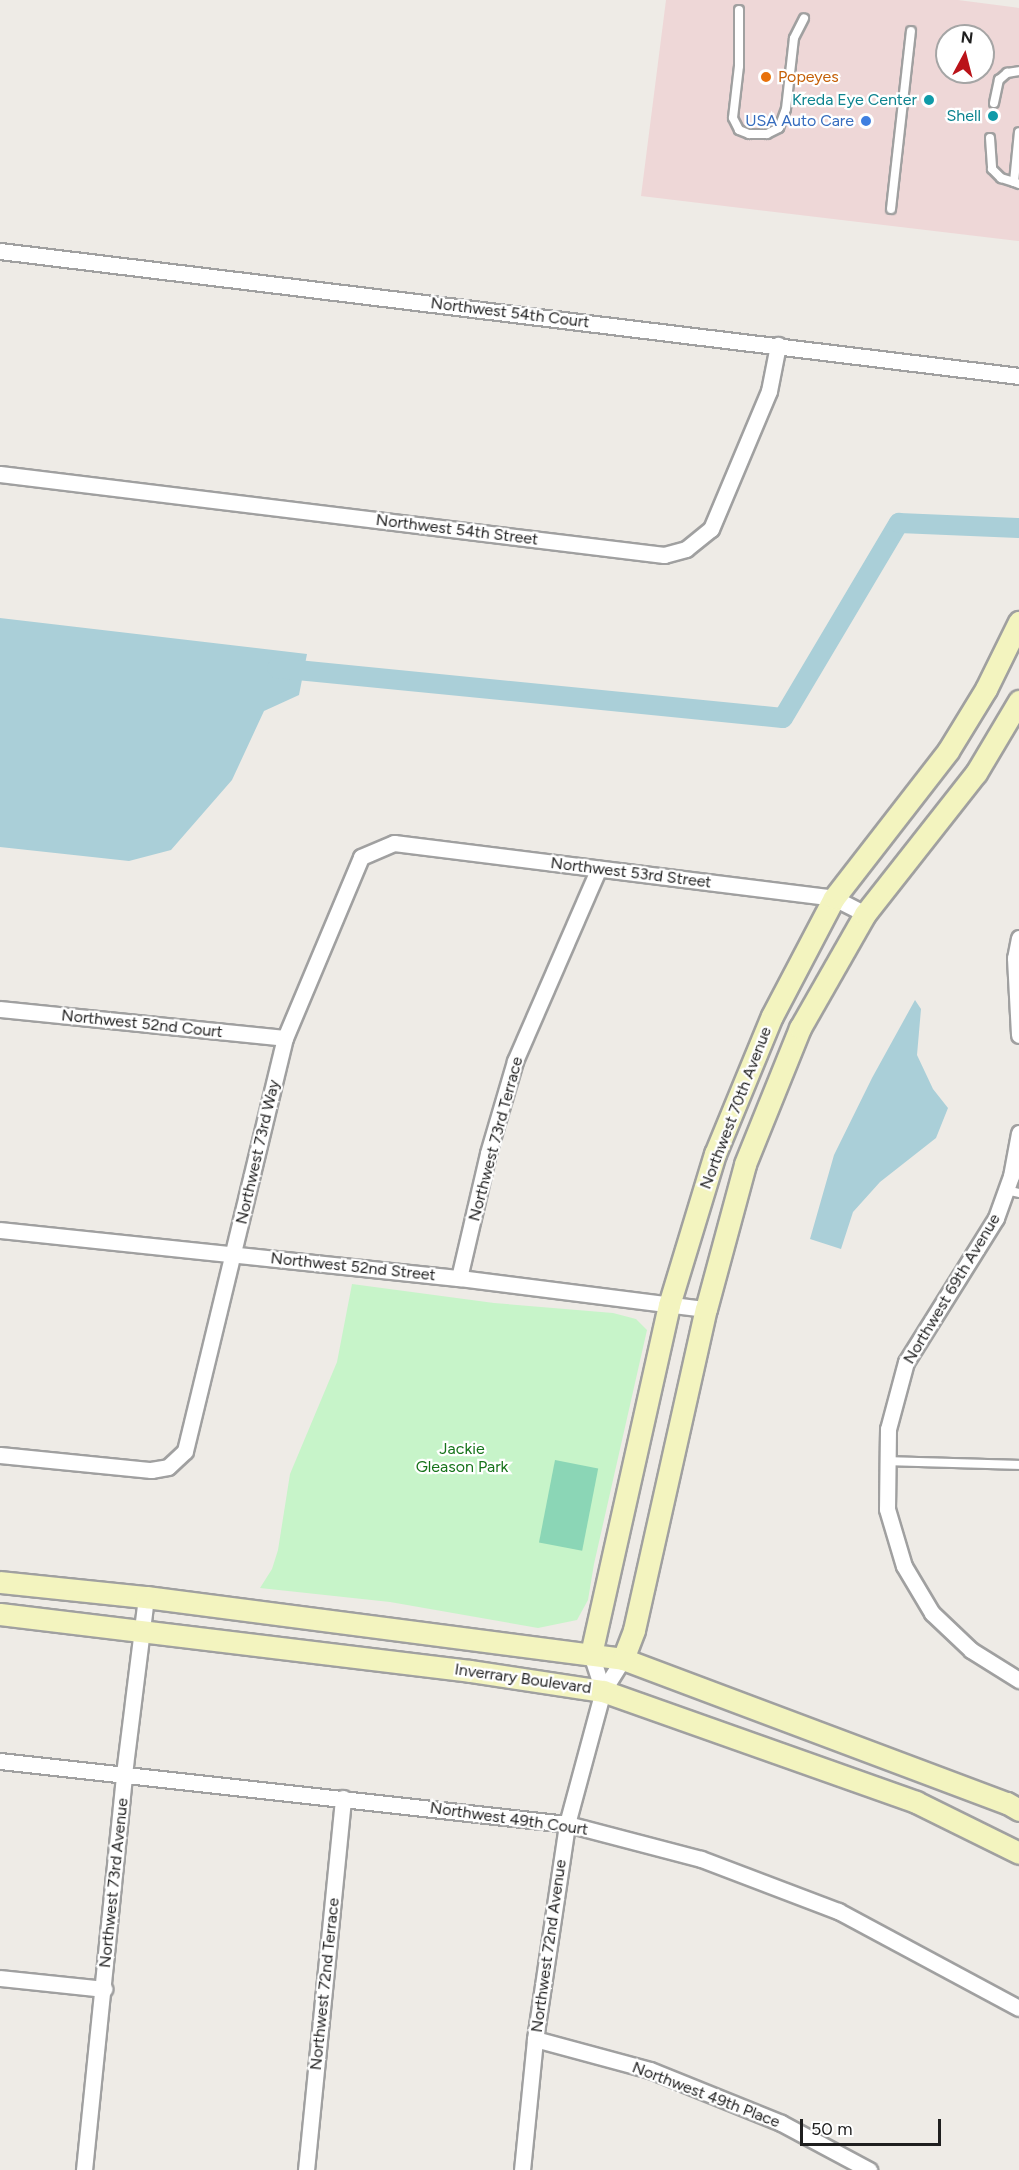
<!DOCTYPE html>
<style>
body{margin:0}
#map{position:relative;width:1019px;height:2170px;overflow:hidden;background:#eeebe6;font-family:Figtree,sans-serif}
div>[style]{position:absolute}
.commercial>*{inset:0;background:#eed7d7}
.park>*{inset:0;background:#c7f4c9}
.pitch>*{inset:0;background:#8bd6b6;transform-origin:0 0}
.water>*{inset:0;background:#aacfd8}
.canal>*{height:20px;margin:-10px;padding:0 10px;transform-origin:10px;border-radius:10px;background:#aacfd8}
.roads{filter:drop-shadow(2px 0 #a0a0a0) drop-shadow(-2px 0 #a0a0a0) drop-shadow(0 2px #a0a0a0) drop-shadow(0 -2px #a0a0a0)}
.lane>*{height:8px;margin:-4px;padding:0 4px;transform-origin:4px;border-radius:4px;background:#fff}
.street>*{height:15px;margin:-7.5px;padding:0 7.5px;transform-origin:7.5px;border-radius:7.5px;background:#fff}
.secondary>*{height:21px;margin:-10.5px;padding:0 10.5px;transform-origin:10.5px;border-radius:10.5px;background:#f3f4bf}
.dots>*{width:16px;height:16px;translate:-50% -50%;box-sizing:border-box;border:3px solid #fff;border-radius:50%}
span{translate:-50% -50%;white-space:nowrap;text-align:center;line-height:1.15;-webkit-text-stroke:4.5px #fff;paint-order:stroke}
.food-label{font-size:16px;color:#c56008}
.left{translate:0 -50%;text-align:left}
.culture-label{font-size:16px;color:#0d838f}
.right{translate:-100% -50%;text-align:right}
.shop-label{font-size:16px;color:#366cbe}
.street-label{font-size:16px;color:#1f1f1f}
.park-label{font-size:16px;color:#16731a}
.north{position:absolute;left:935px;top:24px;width:60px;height:60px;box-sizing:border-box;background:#fff;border:2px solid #a5a5a5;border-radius:50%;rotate:7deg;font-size:16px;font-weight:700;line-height:24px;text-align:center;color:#1f1f1f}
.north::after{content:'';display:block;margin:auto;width:21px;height:27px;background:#ba1319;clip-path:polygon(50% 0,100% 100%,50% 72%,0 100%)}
.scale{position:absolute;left:800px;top:2119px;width:141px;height:27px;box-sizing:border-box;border:3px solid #1f1f1f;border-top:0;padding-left:8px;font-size:18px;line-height:21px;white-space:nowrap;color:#1f1f1f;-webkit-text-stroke:4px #fff;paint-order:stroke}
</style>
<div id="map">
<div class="commercial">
<i style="clip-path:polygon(evenodd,666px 0,958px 0,1019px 8px,1019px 241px,641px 196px,666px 0,947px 36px,983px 36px,983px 72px,947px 72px,947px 36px)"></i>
</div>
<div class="park">
<i style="clip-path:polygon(352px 1284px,494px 1303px,613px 1313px,636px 1319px,647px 1330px,594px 1564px,588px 1600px,577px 1620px,538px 1628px,390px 1602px,260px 1588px,272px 1569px,278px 1550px,290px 1474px,337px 1362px)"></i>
</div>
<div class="pitch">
<i style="left:555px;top:1460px;width:44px;height:84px;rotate:11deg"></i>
</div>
<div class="water">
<i style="clip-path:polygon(0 618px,307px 654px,299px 695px,264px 711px,232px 780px,171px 850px,129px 861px,0 847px)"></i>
<i style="clip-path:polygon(915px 1000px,921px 1009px,917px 1055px,933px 1089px,948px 1108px,936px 1138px,880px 1182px,853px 1212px,841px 1249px,810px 1239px,834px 1155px,872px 1078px)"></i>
</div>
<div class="canal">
<i style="left:277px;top:668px;width:508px;rotate:5.64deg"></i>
<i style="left:783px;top:718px;width:227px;rotate:-59.3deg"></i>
<i style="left:899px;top:523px;width:120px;rotate:2.4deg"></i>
</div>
<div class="roads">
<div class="lane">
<i style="left:739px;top:10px;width:56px;rotate:90deg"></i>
<i style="left:739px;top:66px;width:52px;rotate:96.6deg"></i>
<i style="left:733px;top:118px;width:13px;rotate:63deg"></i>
<i style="left:739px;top:130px;width:11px;rotate:22deg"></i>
<i style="left:749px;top:134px;width:18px"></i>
<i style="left:767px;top:134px;width:13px;rotate:-27deg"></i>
<i style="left:779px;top:128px;width:20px;rotate:-70deg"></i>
<i style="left:786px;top:109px;width:71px;rotate:-83.6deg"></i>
<i style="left:794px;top:38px;width:22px;rotate:-63deg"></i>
<i style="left:994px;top:103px;width:24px;rotate:-78deg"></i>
<i style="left:999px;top:80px;width:11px;rotate:-41deg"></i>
<i style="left:1007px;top:73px;width:12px;rotate:-9deg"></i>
<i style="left:990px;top:138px;width:31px;rotate:86deg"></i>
<i style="left:992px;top:169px;width:13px;rotate:45deg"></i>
<i style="left:1001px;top:178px;width:14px;rotate:17deg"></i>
<i style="left:1019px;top:184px;width:5px;rotate:-158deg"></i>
<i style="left:1014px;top:182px;width:50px;rotate:-84.3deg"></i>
<i style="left:891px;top:209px;width:179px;rotate:-83.6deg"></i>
<i style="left:1006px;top:1190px;width:13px;rotate:13deg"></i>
<i style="left:888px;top:1461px;width:131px;rotate:1.7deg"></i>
</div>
<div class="street">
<i style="left:0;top:251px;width:1027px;rotate:6.99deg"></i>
<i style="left:0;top:474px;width:669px;rotate:6.96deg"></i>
<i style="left:664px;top:555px;width:23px;rotate:-15deg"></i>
<i style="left:686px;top:549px;width:32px;rotate:-39deg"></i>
<i style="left:711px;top:529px;width:150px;rotate:-67.2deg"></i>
<i style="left:769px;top:391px;width:47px;rotate:-78.9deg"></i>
<i style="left:1019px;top:938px;width:20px;rotate:101deg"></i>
<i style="left:1015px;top:958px;width:77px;rotate:87deg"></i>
<i style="left:0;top:1009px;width:286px;rotate:5.8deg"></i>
<i style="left:1019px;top:1133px;width:44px;rotate:100.5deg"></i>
<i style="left:1011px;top:1176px;width:45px;rotate:109.7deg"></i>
<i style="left:996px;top:1218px;width:170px;rotate:122deg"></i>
<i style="left:906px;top:1362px;width:69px;rotate:105deg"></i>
<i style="left:888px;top:1429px;width:80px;rotate:90.7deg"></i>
<i style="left:887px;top:1509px;width:59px;rotate:73.4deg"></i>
<i style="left:904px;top:1566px;width:55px;rotate:59.2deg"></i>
<i style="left:932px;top:1613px;width:54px;rotate:43.5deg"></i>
<i style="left:971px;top:1650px;width:57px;rotate:32deg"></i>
<i style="left:0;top:1230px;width:462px;rotate:6deg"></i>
<i style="left:459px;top:1278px;width:249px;rotate:7.2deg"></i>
<i style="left:459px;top:1278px;width:128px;rotate:-76.9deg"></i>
<i style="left:488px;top:1153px;width:96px;rotate:-73.6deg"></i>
<i style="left:515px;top:1061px;width:208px;rotate:-66.5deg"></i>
<i style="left:0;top:1455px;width:152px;rotate:5.7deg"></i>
<i style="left:151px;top:1470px;width:17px;rotate:-10deg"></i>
<i style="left:168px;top:1467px;width:23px;rotate:-43deg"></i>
<i style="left:185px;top:1451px;width:425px;rotate:-76.4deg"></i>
<i style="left:285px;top:1038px;width:196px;rotate:-67.2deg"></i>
<i style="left:361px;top:857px;width:36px;rotate:-23deg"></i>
<i style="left:394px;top:843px;width:443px;rotate:7.1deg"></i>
<i style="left:834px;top:898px;width:35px;rotate:27deg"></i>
<i style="left:591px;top:1654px;width:39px;rotate:72deg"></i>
<i style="left:0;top:1761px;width:570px;rotate:6.34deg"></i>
<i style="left:567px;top:1824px;width:138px;rotate:14.6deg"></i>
<i style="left:701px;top:1859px;width:147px;rotate:20.8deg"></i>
<i style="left:838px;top:1911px;width:205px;rotate:28.2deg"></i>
<i style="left:0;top:1978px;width:105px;rotate:6deg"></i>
<i style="left:535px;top:2039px;width:119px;rotate:15.1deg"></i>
<i style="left:650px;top:2070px;width:141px;rotate:22deg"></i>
<i style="left:781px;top:2123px;width:100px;rotate:28.1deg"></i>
<i style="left:84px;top:2170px;width:398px;rotate:-84.2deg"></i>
<i style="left:124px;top:1774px;width:178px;rotate:-82.9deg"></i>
<i style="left:306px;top:2170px;width:374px;rotate:-84.3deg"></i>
<i style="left:522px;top:2170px;width:132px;rotate:-84.3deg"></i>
<i style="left:535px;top:2039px;width:217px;rotate:-81.5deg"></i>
<i style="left:567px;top:1824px;width:138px;rotate:-74.9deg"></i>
<i style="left:603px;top:1691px;width:38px;rotate:-58deg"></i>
</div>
<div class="secondary">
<i style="left:0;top:1582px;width:147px;rotate:5.9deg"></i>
<i style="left:146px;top:1597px;width:481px;rotate:7.4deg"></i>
<i style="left:623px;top:1659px;width:410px;rotate:20.6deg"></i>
<i style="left:1007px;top:1803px;width:14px;rotate:30deg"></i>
<i style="left:0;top:1614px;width:473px;rotate:6.9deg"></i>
<i style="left:470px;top:1671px;width:134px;rotate:8.6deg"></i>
<i style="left:603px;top:1691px;width:332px;rotate:19.5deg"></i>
<i style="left:916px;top:1802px;width:115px;rotate:26.3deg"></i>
<i style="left:591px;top:1654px;width:358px;rotate:-77.4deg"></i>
<i style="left:669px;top:1305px;width:158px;rotate:-73.1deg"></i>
<i style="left:715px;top:1154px;width:149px;rotate:-67.6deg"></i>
<i style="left:772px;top:1016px;width:133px;rotate:-62.3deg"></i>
<i style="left:834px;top:898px;width:186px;rotate:-52.2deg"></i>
<i style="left:948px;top:751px;width:73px;rotate:-58.5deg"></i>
<i style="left:986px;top:689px;width:75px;rotate:-63.8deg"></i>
<i style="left:623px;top:1659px;width:31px;rotate:-69deg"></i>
<i style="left:634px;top:1630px;width:329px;rotate:-77.4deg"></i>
<i style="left:706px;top:1309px;width:150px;rotate:-74.9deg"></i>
<i style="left:745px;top:1164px;width:147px;rotate:-68deg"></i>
<i style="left:800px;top:1028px;width:131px;rotate:-60.3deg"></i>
<i style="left:865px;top:914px;width:179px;rotate:-51.8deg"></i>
<i style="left:976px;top:773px;width:84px;rotate:-59.2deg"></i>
</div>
</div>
<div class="dots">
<i style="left:766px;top:77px;background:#e8710a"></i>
<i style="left:929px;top:100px;background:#0f9aa8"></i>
<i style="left:993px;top:116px;background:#0f9aa8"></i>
<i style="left:866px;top:121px;background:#3f7fe0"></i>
</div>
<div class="food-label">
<span class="left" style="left:778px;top:77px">Popeyes</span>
</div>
<div class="culture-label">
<span class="right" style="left:917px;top:100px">Kreda Eye Center</span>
<span class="right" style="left:981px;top:116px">Shell</span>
</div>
<div class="shop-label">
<span class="right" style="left:854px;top:121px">USA Auto Care</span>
</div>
<div class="street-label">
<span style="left:510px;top:313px;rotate:7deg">Northwest 54th Court</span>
<span style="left:457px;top:530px;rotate:7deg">Northwest 54th Street</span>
<span style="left:631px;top:873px;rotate:7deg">Northwest 53rd Street</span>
<span style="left:142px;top:1024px;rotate:6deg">Northwest 52nd Court</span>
<span style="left:736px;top:1108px;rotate:-69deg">Northwest 70th Avenue</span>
<span style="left:496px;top:1139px;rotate:-75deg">Northwest 73rd Terrace</span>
<span style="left:258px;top:1152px;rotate:-77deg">Northwest 73rd Way</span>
<span style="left:353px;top:1267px;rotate:6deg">Northwest 52nd Street</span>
<span style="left:952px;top:1289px;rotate:-59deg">Northwest 69th Avenue</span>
<span style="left:523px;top:1679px;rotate:8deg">Inverrary Boulevard</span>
<span style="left:509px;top:1819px;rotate:8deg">Northwest 49th Court</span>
<span style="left:114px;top:1883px;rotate:-84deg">Northwest 73rd Avenue</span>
<span style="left:549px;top:1946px;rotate:-82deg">Northwest 72nd Avenue</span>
<span style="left:325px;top:1984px;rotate:-84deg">Northwest 72nd Terrace</span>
<span style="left:706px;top:2095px;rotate:21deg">Northwest 49th Place</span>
</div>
<div class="park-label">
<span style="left:462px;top:1458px">Jackie<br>Gleason Park</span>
</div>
<div class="north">N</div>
<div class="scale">50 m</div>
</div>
